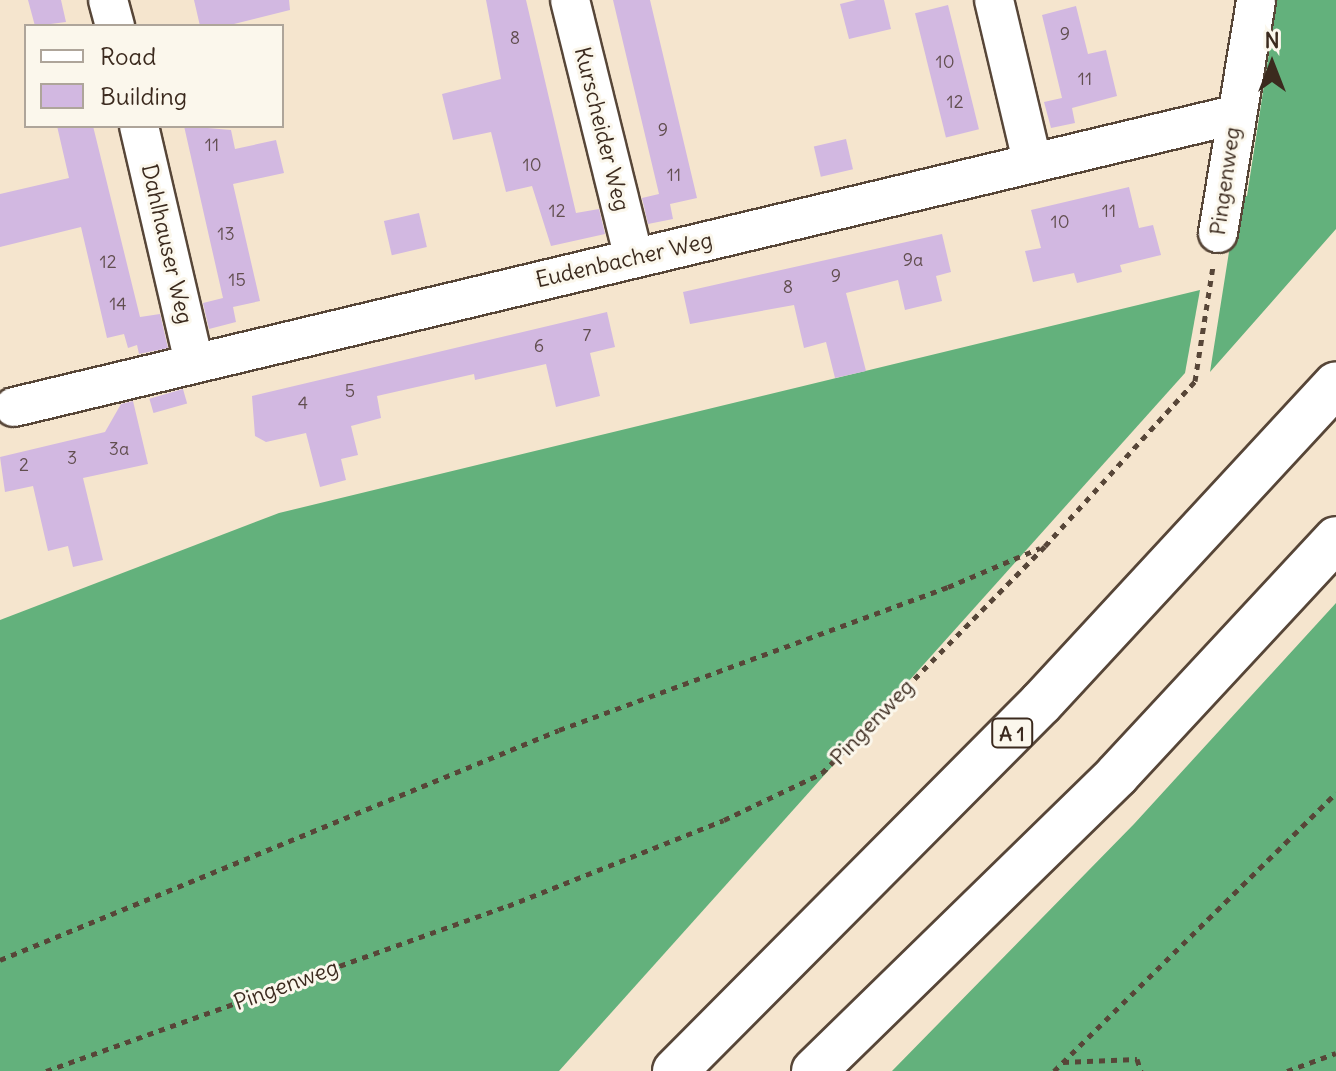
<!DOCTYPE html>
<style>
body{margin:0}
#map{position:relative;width:1336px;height:1071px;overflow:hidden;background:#f5e5ce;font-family:Delius,sans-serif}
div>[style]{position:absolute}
.forest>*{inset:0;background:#63b17c}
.building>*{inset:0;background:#d2b8e1;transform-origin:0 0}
.path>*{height:5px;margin-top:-2.5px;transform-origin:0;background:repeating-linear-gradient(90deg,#574638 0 6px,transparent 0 12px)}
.roads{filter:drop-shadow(2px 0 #574638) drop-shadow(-2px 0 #574638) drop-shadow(0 2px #574638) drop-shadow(0 -2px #574638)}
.minor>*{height:38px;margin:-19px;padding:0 19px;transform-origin:19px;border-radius:19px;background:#fff}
.highway>*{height:44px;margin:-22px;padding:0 22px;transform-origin:22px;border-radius:22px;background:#fff}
span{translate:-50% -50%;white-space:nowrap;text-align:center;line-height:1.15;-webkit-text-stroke:6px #fbf7ec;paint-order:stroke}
.number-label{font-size:18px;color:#614e4f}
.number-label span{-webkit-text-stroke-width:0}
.shield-label span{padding:2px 6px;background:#fbf7ec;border:2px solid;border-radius:6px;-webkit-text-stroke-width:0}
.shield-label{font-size:20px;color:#3b2a1e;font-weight:700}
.street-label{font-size:22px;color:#3b2a1e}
.legend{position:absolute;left:24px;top:24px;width:260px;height:104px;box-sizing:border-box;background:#fbf7ec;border:2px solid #aea59a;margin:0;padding:10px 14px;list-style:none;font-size:24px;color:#3b2a1e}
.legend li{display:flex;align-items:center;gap:16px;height:40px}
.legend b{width:40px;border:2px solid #aea59a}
.north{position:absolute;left:1232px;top:24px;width:80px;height:80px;-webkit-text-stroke:6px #fbf7ec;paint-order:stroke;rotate:0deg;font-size:22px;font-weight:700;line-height:32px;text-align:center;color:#3b2a1e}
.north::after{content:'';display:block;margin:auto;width:28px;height:36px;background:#3b2a1e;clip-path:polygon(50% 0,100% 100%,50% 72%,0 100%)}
</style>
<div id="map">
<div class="forest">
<i style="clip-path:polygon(1277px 0,1336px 0,1336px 229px,1210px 372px,1238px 195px,1247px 196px)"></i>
<i style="clip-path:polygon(1200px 290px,1185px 373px,559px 1071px,0 1071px,0 620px,279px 513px)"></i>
<i style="clip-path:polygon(1336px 603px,1336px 1071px,892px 1071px,1134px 824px)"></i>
</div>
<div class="building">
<i style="clip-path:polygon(28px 0,61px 0,66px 22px,35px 26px)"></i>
<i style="clip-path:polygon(194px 0,289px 0,290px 10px,226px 26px,200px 26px)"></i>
<i style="clip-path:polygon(486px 0,526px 0,576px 213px,599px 209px,605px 234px,551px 246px,532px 186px,506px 192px,491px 132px,453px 140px,442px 94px,501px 79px)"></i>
<i style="clip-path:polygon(613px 0,650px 0,697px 198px,670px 204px,673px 219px,648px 224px,642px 198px,659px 194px)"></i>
<i style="clip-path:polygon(856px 0,884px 0,891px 29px,849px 39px,840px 4px)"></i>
<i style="left:948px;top:5px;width:128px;height:34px;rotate:76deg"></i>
<i style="clip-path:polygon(1076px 6px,1088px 54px,1106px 50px,1117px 96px,1072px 108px,1075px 123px,1051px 128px,1044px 102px,1062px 98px,1042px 15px)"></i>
<i style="clip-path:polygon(57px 126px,93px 126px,140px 317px,160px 314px,168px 348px,139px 354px,137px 345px,128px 348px,124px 334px,107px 338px,81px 227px,0 247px,0 194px,69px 178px)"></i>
<i style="clip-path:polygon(184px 126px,231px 130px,235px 149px,276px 140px,284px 173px,233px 184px,260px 301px,233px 307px,236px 322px,209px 329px,203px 303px,223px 298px)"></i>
<i style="left:846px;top:139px;width:31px;height:33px;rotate:77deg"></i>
<i style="clip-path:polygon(1129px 187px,1139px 228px,1153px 225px,1161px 255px,1120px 265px,1122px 272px,1077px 283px,1074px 273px,1033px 282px,1025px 251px,1041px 248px,1031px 210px)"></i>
<i style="left:419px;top:213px;width:35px;height:36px;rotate:77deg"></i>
<i style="clip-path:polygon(942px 234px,951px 272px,936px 276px,942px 301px,905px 310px,898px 280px,846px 293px,866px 371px,835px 378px,826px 342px,804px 348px,794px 305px,690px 324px,683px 292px)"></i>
<i style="clip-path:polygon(607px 312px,615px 347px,590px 353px,600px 396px,556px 407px,546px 364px,475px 380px,474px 374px,377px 396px,381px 418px,351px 426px,358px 455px,341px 459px,346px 480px,320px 487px,306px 433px,266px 442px,255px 436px,252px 396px)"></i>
<i style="left:183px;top:389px;width:15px;height:35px;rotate:74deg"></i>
<i style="clip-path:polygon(133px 401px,148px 464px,83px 478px,103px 560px,73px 567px,68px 546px,48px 551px,33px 486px,5px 492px,0 457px,105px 432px,121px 404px)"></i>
</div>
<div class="path">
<i style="left:0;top:960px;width:604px;rotate:-22.36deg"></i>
<i style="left:559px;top:730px;width:414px;rotate:-20.2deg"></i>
<i style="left:948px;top:587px;width:100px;rotate:-23deg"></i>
<i style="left:1063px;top:1062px;width:74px;rotate:-2.3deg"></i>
<i style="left:1137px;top:1059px;width:13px;rotate:72deg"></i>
<i style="left:46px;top:1071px;width:491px;rotate:-19.7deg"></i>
<i style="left:508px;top:906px;width:232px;rotate:-21.7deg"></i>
<i style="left:724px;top:820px;width:109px;rotate:-25.6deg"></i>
<i style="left:822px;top:773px;width:318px;rotate:-45.5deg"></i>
<i style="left:1045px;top:546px;width:223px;rotate:-47.7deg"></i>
<i style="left:1195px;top:381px;width:116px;rotate:-81.1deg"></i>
<i style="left:1054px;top:1071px;width:396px;rotate:-44.6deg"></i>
<i style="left:1287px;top:1071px;width:52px;rotate:-20.2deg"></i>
</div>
<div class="roads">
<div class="minor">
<i style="left:108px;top:0;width:27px;rotate:75deg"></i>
<i style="left:570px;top:0;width:266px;rotate:76.1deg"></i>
<i style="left:994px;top:0;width:165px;rotate:76.7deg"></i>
<i style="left:139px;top:126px;width:242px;rotate:76.9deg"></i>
<i style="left:1218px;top:233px;width:236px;rotate:-80.7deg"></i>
<i style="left:14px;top:407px;width:1254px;rotate:-13.46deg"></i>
</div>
<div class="highway">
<i style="left:675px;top:1071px;width:519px;rotate:-45.16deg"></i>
<i style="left:1041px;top:703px;width:434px;rotate:-47.2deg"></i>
<i style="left:814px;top:1071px;width:424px;rotate:-44.3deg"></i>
<i style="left:1117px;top:775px;width:322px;rotate:-47.1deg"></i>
</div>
</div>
<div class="number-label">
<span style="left:1065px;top:34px">9</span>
<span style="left:515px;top:38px">8</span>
<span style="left:945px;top:62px">10</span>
<span style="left:1085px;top:79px">11</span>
<span style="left:955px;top:102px">12</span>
<span style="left:663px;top:130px">9</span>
<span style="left:212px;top:145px">11</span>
<span style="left:532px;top:165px">10</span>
<span style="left:674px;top:175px">11</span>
<span style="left:557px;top:211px">12</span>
<span style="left:1109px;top:211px">11</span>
<span style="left:1060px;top:222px">10</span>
<span style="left:226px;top:234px">13</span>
<span style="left:913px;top:260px">9a</span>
<span style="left:108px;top:262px">12</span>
<span style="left:836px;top:276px">9</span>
<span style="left:237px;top:280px">15</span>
<span style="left:788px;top:287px">8</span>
<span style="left:118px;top:304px">14</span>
<span style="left:587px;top:335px">7</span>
<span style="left:539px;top:346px">6</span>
<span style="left:350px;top:391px">5</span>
<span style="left:303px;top:403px">4</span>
<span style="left:119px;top:449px">3a</span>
<span style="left:72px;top:458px">3</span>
<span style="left:24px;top:465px">2</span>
</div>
<div class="shield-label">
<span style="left:1012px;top:733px">A 1</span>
</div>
<div class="street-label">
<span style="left:602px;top:129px;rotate:76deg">Kurscheider Weg</span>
<span style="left:1225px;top:181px;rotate:-82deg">Pingenweg</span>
<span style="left:167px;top:244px;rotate:77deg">Dahlhauser Weg</span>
<span style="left:624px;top:260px;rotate:-13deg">Eudenbacher Weg</span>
<span style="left:872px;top:722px;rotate:-46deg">Pingenweg</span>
<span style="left:286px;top:985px;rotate:-20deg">Pingenweg</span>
</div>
<ul class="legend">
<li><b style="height:10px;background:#fff"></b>Road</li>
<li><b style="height:22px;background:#d2b8e1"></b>Building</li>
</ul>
<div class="north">N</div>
</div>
